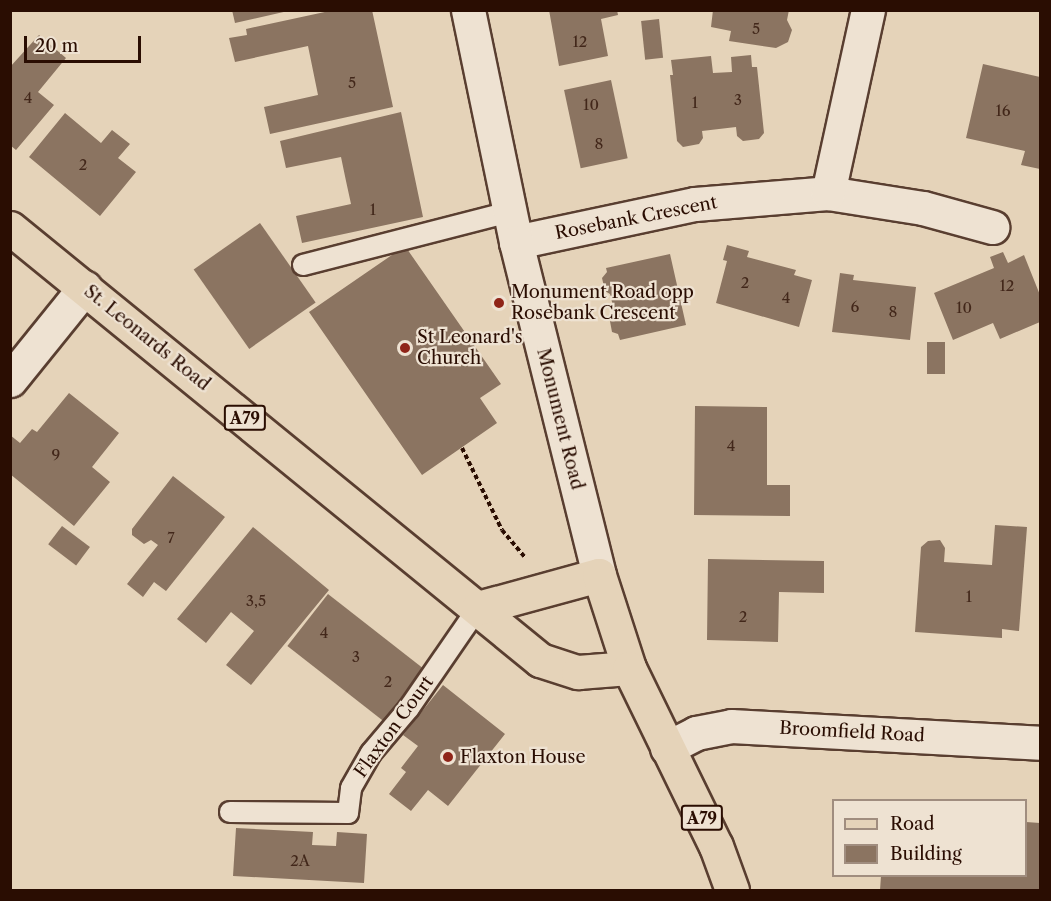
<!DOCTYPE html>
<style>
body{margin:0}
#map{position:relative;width:1051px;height:901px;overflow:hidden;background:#e5d3b9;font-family:"Libre Caslon Text",serif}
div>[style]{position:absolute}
.building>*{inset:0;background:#8b7461;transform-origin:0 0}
.path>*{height:4px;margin-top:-2px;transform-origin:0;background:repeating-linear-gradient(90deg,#2a0d02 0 4.5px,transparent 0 7.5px)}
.roads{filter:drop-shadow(2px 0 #593e30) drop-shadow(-2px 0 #593e30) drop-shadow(0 2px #593e30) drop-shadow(0 -2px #593e30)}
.service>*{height:20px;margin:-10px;padding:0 10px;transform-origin:10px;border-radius:10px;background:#eee2d2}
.minor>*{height:33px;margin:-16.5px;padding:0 16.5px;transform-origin:16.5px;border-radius:16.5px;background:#eee2d2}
.secondary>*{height:33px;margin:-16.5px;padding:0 16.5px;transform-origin:16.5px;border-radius:16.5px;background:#eee2d2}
.primary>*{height:33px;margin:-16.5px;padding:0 16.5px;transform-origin:16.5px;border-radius:16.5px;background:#e5d3b9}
.dots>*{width:16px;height:16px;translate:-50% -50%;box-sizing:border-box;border:3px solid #eee2d2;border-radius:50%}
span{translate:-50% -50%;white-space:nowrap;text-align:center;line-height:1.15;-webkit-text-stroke:4.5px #eee2d2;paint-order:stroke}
.number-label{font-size:15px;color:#42271a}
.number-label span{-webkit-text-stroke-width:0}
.shield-label span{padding:2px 4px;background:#eee2d2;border:2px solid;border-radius:4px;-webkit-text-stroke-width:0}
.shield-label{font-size:16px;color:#2a0d02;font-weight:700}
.street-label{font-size:18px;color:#2a0d02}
.poi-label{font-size:18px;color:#2a0d02}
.left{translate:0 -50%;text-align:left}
.frame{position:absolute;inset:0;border:12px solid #2a0d02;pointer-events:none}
.legend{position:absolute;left:832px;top:799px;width:195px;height:78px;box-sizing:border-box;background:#eee2d2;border:2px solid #a08d7f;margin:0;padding:8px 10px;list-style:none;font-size:18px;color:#2a0d02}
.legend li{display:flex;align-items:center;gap:12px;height:30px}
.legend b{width:30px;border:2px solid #a08d7f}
.scale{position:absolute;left:24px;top:36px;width:117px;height:27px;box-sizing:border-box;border:3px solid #2a0d02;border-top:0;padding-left:8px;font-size:18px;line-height:21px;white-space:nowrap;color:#2a0d02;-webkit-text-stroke:4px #eee2d2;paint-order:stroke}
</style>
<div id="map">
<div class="building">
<i style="clip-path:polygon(232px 10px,288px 10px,288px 11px,235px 23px)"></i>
<i style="clip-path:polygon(334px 10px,372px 10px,393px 107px,270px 134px,264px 107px,318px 95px,308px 46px,235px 62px,229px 38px,247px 35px,246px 29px)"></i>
<i style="clip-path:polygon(549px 10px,617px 10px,618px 15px,601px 19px,608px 56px,559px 66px)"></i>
<i style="clip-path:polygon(713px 10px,789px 10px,787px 20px,792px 30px,788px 42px,776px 48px,729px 41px,731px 31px,711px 27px)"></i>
<i style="left:659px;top:19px;width:39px;height:18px;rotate:84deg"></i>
<i style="clip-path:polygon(39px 35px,66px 58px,38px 92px,54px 105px,16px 150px,10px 145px,10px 67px)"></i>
<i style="clip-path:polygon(751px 55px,752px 67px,757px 67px,764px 133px,759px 139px,743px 141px,737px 136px,736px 127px,702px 131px,703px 138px,699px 144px,683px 147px,677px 141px,670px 75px,673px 75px,671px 60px,711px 56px,713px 73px,732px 72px,731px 57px)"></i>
<i style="clip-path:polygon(983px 64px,1040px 77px,1040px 169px,1021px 165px,1025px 151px,966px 138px)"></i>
<i style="left:611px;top:80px;width:80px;height:48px;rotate:78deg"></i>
<i style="clip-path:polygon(401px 112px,423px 217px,302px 243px,296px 216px,351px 204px,346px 181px,341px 157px,286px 168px,280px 141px)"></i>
<i style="clip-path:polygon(65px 113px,101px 143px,112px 130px,130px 144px,118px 158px,136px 172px,100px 216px,29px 157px)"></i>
<i style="left:260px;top:223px;width:97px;height:81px;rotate:55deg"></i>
<i style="clip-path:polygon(727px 245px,749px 251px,747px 257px,796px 270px,794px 275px,812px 280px,799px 327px,716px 303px,727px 261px,723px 260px)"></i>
<i style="clip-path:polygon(405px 246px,501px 384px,480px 398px,497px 423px,422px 475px,309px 312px)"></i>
<i style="clip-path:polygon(1003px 252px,1008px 263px,1024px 255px,1040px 295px,1040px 322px,1000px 339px,993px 323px,953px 340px,934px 293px,994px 268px,990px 257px)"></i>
<i style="clip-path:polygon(670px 254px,686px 325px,620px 340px,618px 334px,612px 332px,609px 316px,614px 310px,610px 294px,605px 291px,602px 278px,607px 272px,606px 268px)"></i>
<i style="clip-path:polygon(840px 273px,854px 275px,853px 280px,916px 287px,910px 340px,832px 332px)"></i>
<i style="left:927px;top:342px;width:18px;height:32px"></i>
<i style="clip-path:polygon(69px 393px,119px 433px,92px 467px,110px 482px,74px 526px,10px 474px,10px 435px,20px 443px,32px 429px,37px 432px)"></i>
<i style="clip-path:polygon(695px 406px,767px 407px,767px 485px,790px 485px,790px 516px,694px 515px)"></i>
<i style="clip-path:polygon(173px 476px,225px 517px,166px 591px,154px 582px,143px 597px,127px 584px,158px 545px,151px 540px,144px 544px,132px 535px,132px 529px)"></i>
<i style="clip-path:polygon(995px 525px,1027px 527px,1019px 631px,1002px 629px,1002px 638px,915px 632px,921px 547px,928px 541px,940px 540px,945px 548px,944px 562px,992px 565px)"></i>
<i style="left:62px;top:526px;width:35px;height:23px;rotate:37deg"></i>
<i style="clip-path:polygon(253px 527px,329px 590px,251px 685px,226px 665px,254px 631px,231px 612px,206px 643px,177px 619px)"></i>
<i style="clip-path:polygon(708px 559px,824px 561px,824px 593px,779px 592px,778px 642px,707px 640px)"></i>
<i style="left:328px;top:594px;width:123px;height:66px;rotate:38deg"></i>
<i style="clip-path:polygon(443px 685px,505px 734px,448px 806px,428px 790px,411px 811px,389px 794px,406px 772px,401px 768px,418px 746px,403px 735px)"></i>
<i style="clip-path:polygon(1026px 822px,1040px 823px,1040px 890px,880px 890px,881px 876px,1026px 876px)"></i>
<i style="clip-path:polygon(236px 828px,313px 832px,312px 845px,336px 846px,337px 832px,367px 834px,364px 883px,233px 876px)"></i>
</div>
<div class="path">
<i style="left:462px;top:448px;width:91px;rotate:64deg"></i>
<i style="left:502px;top:530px;width:35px;rotate:50deg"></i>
</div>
<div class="roads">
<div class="service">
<i style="left:303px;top:265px;width:213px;rotate:-14.4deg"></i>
<i style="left:230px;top:812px;width:118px;rotate:0.5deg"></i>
<i style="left:348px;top:813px;width:25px;rotate:-83deg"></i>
<i style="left:351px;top:788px;width:40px;rotate:-60.3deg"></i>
<i style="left:371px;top:753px;width:59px;rotate:-49.8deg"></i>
<i style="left:409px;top:708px;width:121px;rotate:-55.4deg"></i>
</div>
<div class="minor">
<i style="left:828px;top:193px;width:96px;rotate:9deg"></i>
<i style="left:923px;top:208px;width:72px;rotate:15.4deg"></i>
<i style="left:516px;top:242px;width:183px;rotate:-12deg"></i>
<i style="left:695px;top:204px;width:133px;rotate:-4.7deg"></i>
<i style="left:828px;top:193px;width:187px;rotate:-77.7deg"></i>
<i style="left:10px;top:380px;width:119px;rotate:-51.1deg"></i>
<i style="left:667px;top:748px;width:33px;rotate:-27deg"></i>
<i style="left:696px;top:733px;width:36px;rotate:-11deg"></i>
<i style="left:731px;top:726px;width:309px;rotate:3.1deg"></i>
</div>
<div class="secondary">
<i style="left:468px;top:10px;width:237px;rotate:78.3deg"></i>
<i style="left:516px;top:242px;width:343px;rotate:76deg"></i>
</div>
<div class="primary">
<i style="left:10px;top:228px;width:684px;rotate:39.18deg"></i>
<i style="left:540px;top:660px;width:40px;rotate:18deg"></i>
<i style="left:578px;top:672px;width:51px;rotate:-4.5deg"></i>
<i style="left:478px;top:608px;width:125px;rotate:-15.3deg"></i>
<i style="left:599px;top:575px;width:98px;rotate:72.1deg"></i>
<i style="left:629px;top:668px;width:198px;rotate:64deg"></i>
<i style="left:716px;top:846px;width:47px;rotate:70deg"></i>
</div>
</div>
<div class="dots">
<i style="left:499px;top:303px;background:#8f2418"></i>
<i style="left:405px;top:348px;background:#8f2418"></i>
<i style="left:448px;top:757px;background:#8f2418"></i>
</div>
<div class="number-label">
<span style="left:756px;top:29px">5</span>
<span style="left:580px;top:42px">12</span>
<span style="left:352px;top:83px">5</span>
<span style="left:28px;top:98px">4</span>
<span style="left:738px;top:100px">3</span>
<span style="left:695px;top:103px">1</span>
<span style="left:591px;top:105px">10</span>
<span style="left:1003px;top:111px">16</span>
<span style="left:599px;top:144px">8</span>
<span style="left:83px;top:165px">2</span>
<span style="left:373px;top:210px">1</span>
<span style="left:745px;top:283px">2</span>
<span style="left:1007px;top:286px">12</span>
<span style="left:786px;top:298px">4</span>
<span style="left:855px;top:307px">6</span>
<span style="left:964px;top:308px">10</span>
<span style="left:893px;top:312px">8</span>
<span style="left:731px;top:446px">4</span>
<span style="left:56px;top:455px">9</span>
<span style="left:171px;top:538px">7</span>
<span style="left:969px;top:597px">1</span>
<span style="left:256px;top:601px">3,5</span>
<span style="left:743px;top:617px">2</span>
<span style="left:324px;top:633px">4</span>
<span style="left:356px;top:657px">3</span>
<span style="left:388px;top:682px">2</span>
<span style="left:300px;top:861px">2A</span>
</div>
<div class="shield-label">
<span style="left:245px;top:418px">A79</span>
<span style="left:702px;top:818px">A79</span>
</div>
<div class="street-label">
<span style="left:636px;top:218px;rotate:-11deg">Rosebank Crescent</span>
<span style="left:147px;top:338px;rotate:39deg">St. Leonards Road</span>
<span style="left:560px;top:419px;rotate:76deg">Monument Road</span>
<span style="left:394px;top:727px;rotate:-54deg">Flaxton Court</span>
<span style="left:852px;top:732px;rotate:3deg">Broomfield Road</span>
</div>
<div class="poi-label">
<span class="left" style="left:511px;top:303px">Monument Road opp<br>Rosebank Crescent</span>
<span class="left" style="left:417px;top:348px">St Leonard's<br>Church</span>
<span class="left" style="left:460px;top:757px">Flaxton House</span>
</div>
<div class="frame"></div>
<ul class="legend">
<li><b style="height:8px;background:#e5d3b9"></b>Road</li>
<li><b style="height:16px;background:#8b7461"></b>Building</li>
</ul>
<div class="scale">20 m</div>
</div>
